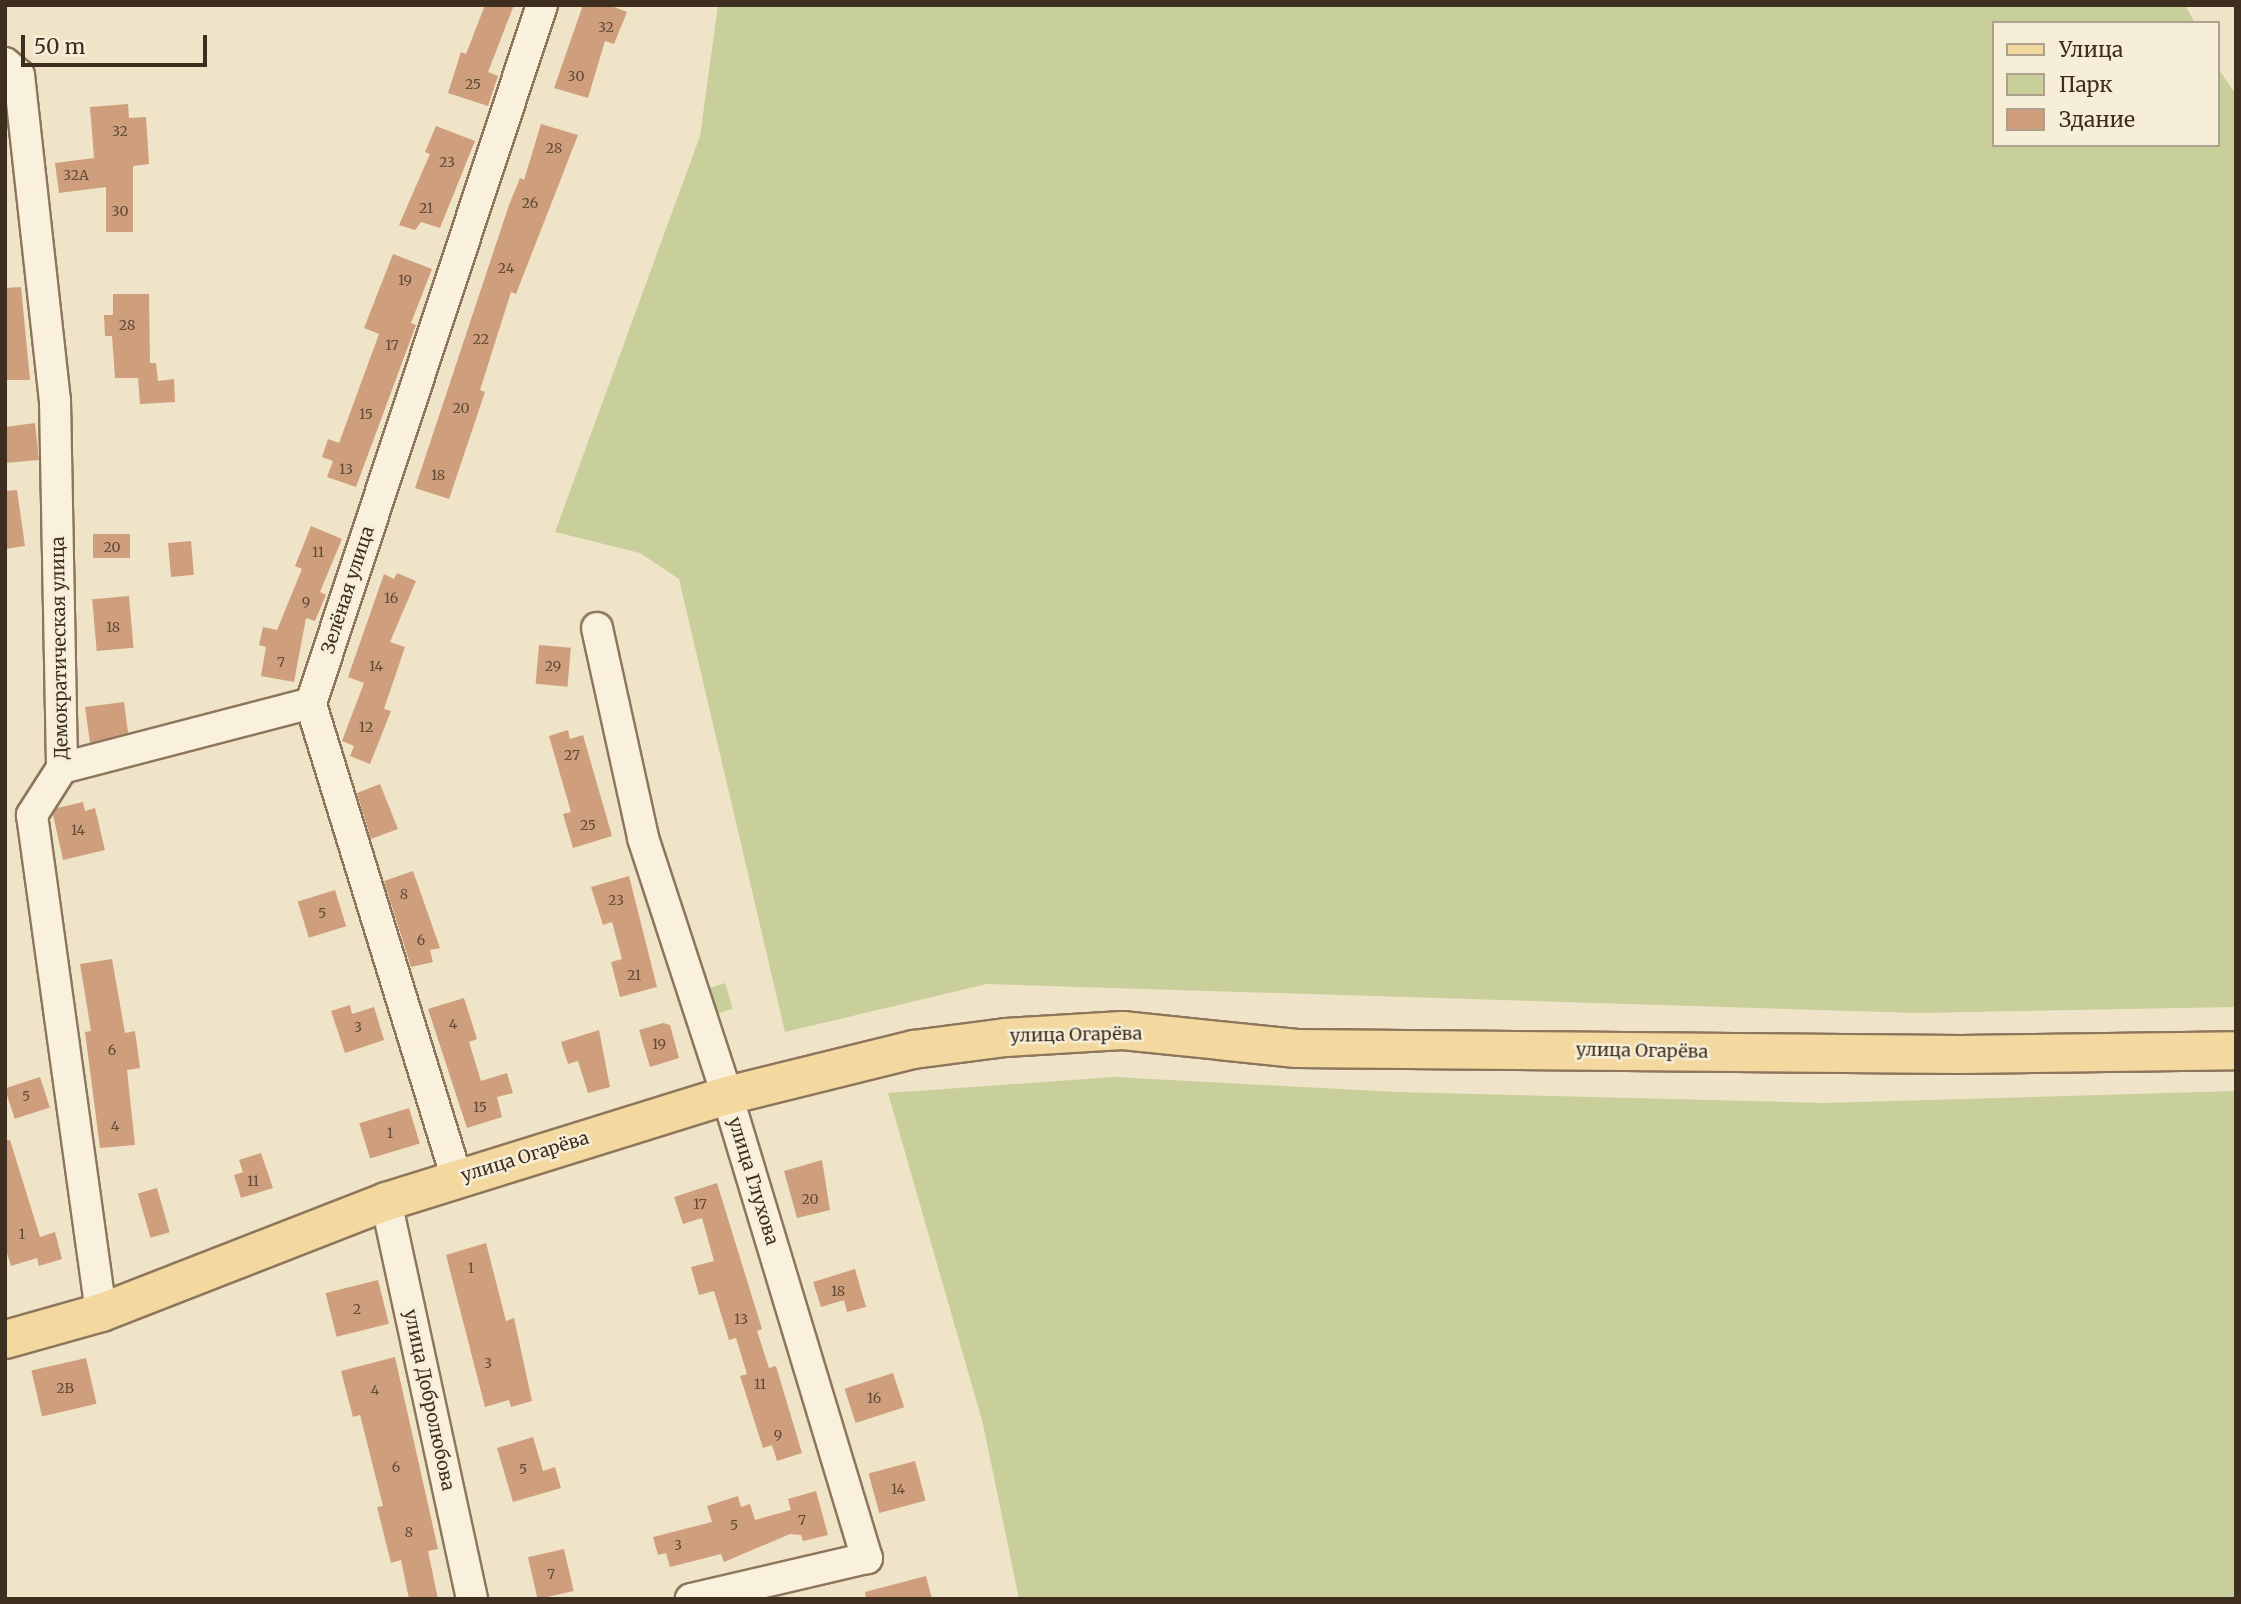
<!DOCTYPE html>
<meta charset="utf-8">
<style>
body{margin:0}
#map{position:relative;width:2241px;height:1604px;overflow:hidden;background:#f0e4c8;font-family:Merriweather,serif}
div>[style]{position:absolute}
.green>*{inset:0;background:#c9cf9b;transform-origin:0 0}
.building>*{inset:0;background:#cf9f7d;transform-origin:0 0}
.roads{filter:drop-shadow(2px 0 #8d765c) drop-shadow(-2px 0 #8d765c) drop-shadow(0 2px #8d765c) drop-shadow(0 -2px #8d765c)}
.minor>*{height:30px;margin:-15px;padding:0 15px;transform-origin:15px;border-radius:15px;background:#faf1dc}
.major>*{height:37px;margin:-18.5px;padding:0 18.5px;transform-origin:18.5px;border-radius:18.5px;background:#f3d9a0}
span{translate:-50% -50%;white-space:nowrap;text-align:center;line-height:1.15;-webkit-text-stroke:5px #f7eed8;paint-order:stroke}
.number-label{font-size:14px;color:#624a37}
.number-label span{-webkit-text-stroke-width:0}
.street-label{font-size:18px;color:#3d2e20}
.frame{position:absolute;inset:0;border:7px solid #3d2e20;pointer-events:none}
.legend{position:absolute;left:1992px;top:21px;width:228px;height:126px;box-sizing:border-box;background:#f7eed8;border:2px solid #ada18e;margin:0;padding:9px 12px;list-style:none;font-size:21px;color:#3d2e20}
.legend li{display:flex;align-items:center;gap:14px;height:35px}
.legend b{width:35px;border:2px solid #ada18e}
.scale{position:absolute;left:21px;top:35px;width:186px;height:32px;box-sizing:border-box;border:4px solid #3d2e20;border-top:0;padding-left:9px;font-size:21px;line-height:24px;white-space:nowrap;color:#3d2e20;-webkit-text-stroke:5px #f7eed8;paint-order:stroke}
</style>
<div id="map">
<div class="green">
<i style="clip-path:polygon(718px 5px,2185px 5px,2195px 23px,1994px 23px,1994px 145px,2218px 145px,2218px 68px,2236px 95px,2236px 1007px,1918px 1013px,987px 984px,785px 1032px,679px 579px,640px 553px,555px 532px,700px 136px)"></i>
<i style="left:725px;top:983px;width:27px;height:25px;rotate:73deg"></i>
<i style="clip-path:polygon(1114px 1077px,1396px 1092px,1824px 1103px,2236px 1091px,2236px 1599px,1019px 1599px,983px 1424px,888px 1093px)"></i>
</div>
<div class="building">
<i style="clip-path:polygon(485px 5px,514px 5px,488px 72px,498px 76px,488px 106px,448px 93px,461px 52px,466px 54px)"></i>
<i style="clip-path:polygon(583px 5px,609px 5px,627px 12px,614px 44px,605px 41px,588px 98px,554px 88px)"></i>
<i style="clip-path:polygon(128px 104px,129px 118px,146px 117px,149px 164px,133px 166px,133px 232px,106px 232px,106px 187px,59px 193px,55px 163px,94px 158px,90px 107px)"></i>
<i style="clip-path:polygon(541px 124px,578px 135px,516px 294px,511px 292px,480px 390px,485px 392px,449px 499px,415px 488px,509px 205px,520px 178px,524px 180px)"></i>
<i style="clip-path:polygon(436px 126px,475px 141px,440px 228px,421px 222px,415px 230px,399px 225px,430px 154px,425px 152px)"></i>
<i style="clip-path:polygon(393px 254px,432px 269px,411px 323px,416px 325px,356px 487px,327px 477px,333px 461px,322px 457px,328px 439px,339px 443px,379px 334px,364px 328px)"></i>
<i style="clip-path:polygon(21px 287px,30px 380px,5px 380px,5px 288px)"></i>
<i style="clip-path:polygon(113px 294px,149px 294px,150px 363px,156px 363px,158px 381px,174px 379px,175px 402px,140px 404px,138px 378px,115px 378px,112px 336px,105px 336px,104px 315px,113px 315px)"></i>
<i style="clip-path:polygon(35px 423px,39px 460px,5px 463px,5px 427px)"></i>
<i style="clip-path:polygon(17px 490px,25px 546px,5px 549px,5px 491px)"></i>
<i style="clip-path:polygon(311px 526px,342px 539px,320px 592px,326px 595px,315px 621px,306px 618px,294px 682px,261px 676px,266px 647px,259px 645px,263px 627px,277px 630px,302px 569px,295px 566px)"></i>
<i style="left:130px;top:534px;width:24px;height:37px;rotate:90deg"></i>
<i style="left:191px;top:541px;width:34px;height:23px;rotate:85deg"></i>
<i style="clip-path:polygon(397px 573px,416px 581px,390px 642px,405px 647px,384px 709px,391px 711px,370px 764px,350px 756px,354px 746px,342px 741px,364px 683px,348px 677px,384px 574px,394px 579px)"></i>
<i style="left:129px;top:596px;width:52px;height:37px;rotate:85deg"></i>
<i style="left:539px;top:645px;width:32px;height:39px;rotate:5deg"></i>
<i style="clip-path:polygon(124px 702px,128px 733px,90px 743px,85px 707px)"></i>
<i style="clip-path:polygon(568px 730px,570px 739px,583px 735px,612px 836px,573px 848px,563px 814px,571px 812px,549px 736px)"></i>
<i style="clip-path:polygon(380px 784px,398px 829px,371px 839px,357px 793px)"></i>
<i style="clip-path:polygon(83px 802px,85px 811px,95px 808px,105px 850px,63px 860px,53px 815px,57px 808px)"></i>
<i style="clip-path:polygon(413px 871px,440px 948px,430px 950px,433px 962px,411px 967px,384px 881px)"></i>
<i style="clip-path:polygon(629px 876px,657px 987px,620px 997px,611px 962px,622px 959px,612px 922px,603px 925px,591px 887px)"></i>
<i style="left:335px;top:890px;width:38px;height:39px;rotate:73deg"></i>
<i style="clip-path:polygon(112px 959px,125px 1033px,135px 1031px,140px 1068px,127px 1070px,135px 1145px,100px 1148px,85px 1032px,91px 1031px,80px 964px)"></i>
<i style="clip-path:polygon(464px 998px,477px 1039px,469px 1042px,481px 1081px,507px 1073px,513px 1093px,497px 1097px,502px 1117px,467px 1128px,428px 1009px)"></i>
<i style="clip-path:polygon(350px 1005px,352px 1014px,374px 1007px,384px 1040px,345px 1053px,331px 1011px)"></i>
<i style="clip-path:polygon(663px 1023px,670px 1025px,679px 1058px,650px 1067px,639px 1030px)"></i>
<i style="clip-path:polygon(599px 1030px,610px 1087px,588px 1093px,578px 1061px,568px 1064px,561px 1042px)"></i>
<i style="left:40px;top:1077px;width:32px;height:37px;rotate:72deg"></i>
<i style="left:409px;top:1108px;width:37px;height:52px;rotate:73deg"></i>
<i style="clip-path:polygon(5px 1140px,10px 1140px,40px 1237px,55px 1232px,62px 1259px,39px 1266px,37px 1258px,11px 1266px,5px 1247px)"></i>
<i style="clip-path:polygon(261px 1153px,273px 1188px,241px 1198px,234px 1175px,243px 1172px,239px 1160px)"></i>
<i style="clip-path:polygon(822px 1160px,830px 1210px,797px 1218px,784px 1171px)"></i>
<i style="clip-path:polygon(717px 1183px,762px 1329px,757px 1331px,769px 1368px,776px 1366px,802px 1453px,777px 1461px,772px 1445px,763px 1448px,740px 1376px,747px 1374px,736px 1338px,729px 1340px,714px 1291px,699px 1295px,691px 1267px,714px 1261px,702px 1218px,683px 1224px,674px 1197px)"></i>
<i style="left:157px;top:1188px;width:46px;height:20px;rotate:74deg"></i>
<i style="clip-path:polygon(486px 1243px,506px 1321px,514px 1318px,532px 1401px,511px 1407px,509px 1400px,485px 1407px,446px 1255px)"></i>
<i style="clip-path:polygon(855px 1269px,866px 1307px,847px 1312px,844px 1300px,821px 1307px,813px 1282px)"></i>
<i style="left:378px;top:1280px;width:45px;height:54px;rotate:76deg"></i>
<i style="clip-path:polygon(395px 1357px,438px 1549px,428px 1551px,438px 1599px,409px 1599px,401px 1560px,391px 1563px,377px 1507px,383px 1506px,360px 1415px,353px 1417px,341px 1371px)"></i>
<i style="left:86px;top:1358px;width:47px;height:56px;rotate:77deg"></i>
<i style="left:893px;top:1373px;width:36px;height:51px;rotate:72deg"></i>
<i style="clip-path:polygon(533px 1437px,543px 1471px,555px 1467px,561px 1488px,513px 1502px,497px 1448px)"></i>
<i style="left:915px;top:1461px;width:41px;height:48px;rotate:75deg"></i>
<i style="clip-path:polygon(816px 1491px,828px 1535px,803px 1541px,801px 1535px,790px 1534px,724px 1562px,721px 1554px,670px 1567px,666px 1553px,658px 1555px,653px 1537px,712px 1522px,707px 1506px,738px 1496px,741px 1507px,750px 1504px,755px 1520px,791px 1510px,788px 1499px)"></i>
<i style="left:564px;top:1549px;width:43px;height:37px;rotate:77deg"></i>
<i style="clip-path:polygon(926px 1576px,932px 1599px,866px 1599px,865px 1592px)"></i>
</div>
<div class="roads">
<div class="minor">
<i style="left:5px;top:63px;width:18px;rotate:41deg"></i>
<i style="left:19px;top:75px;width:328px;rotate:83.7deg"></i>
<i style="left:55px;top:401px;width:367px;rotate:88.9deg"></i>
<i style="left:62px;top:768px;width:56px;rotate:122.6deg"></i>
<i style="left:32px;top:815px;width:502px;rotate:82.1deg"></i>
<i style="left:597px;top:628px;width:215px;rotate:77.6deg"></i>
<i style="left:643px;top:838px;width:270px;rotate:71.9deg"></i>
<i style="left:727px;top:1095px;width:484px;rotate:73.2deg"></i>
<i style="left:867px;top:1558px;width:181px;rotate:166.9deg"></i>
<i style="left:62px;top:768px;width:257px;rotate:-14.6deg"></i>
<i style="left:457px;top:1179px;width:498px;rotate:-107.1deg"></i>
<i style="left:311px;top:703px;width:735px;rotate:-71.69deg"></i>
<i style="left:386px;top:1201px;width:407px;rotate:77.8deg"></i>
</div>
<div class="major">
<i style="left:5px;top:1339px;width:100px;rotate:-15.7deg"></i>
<i style="left:101px;top:1312px;width:306px;rotate:-21.3deg"></i>
<i style="left:386px;top:1201px;width:357px;rotate:-17.3deg"></i>
<i style="left:727px;top:1095px;width:192px;rotate:-13.9deg"></i>
<i style="left:913px;top:1049px;width:93px;rotate:-7.4deg"></i>
<i style="left:1005px;top:1037px;width:117px;rotate:-3.4deg"></i>
<i style="left:1122px;top:1030px;width:175px;rotate:5.9deg"></i>
<i style="left:1296px;top:1048px;width:664px;rotate:0.52deg"></i>
<i style="left:1960px;top:1054px;width:276px;rotate:-0.8deg"></i>
</div>
</div>
<div class="number-label">
<span style="left:606px;top:27px">32</span>
<span style="left:576px;top:76px">30</span>
<span style="left:473px;top:84px">25</span>
<span style="left:120px;top:131px">32</span>
<span style="left:554px;top:148px">28</span>
<span style="left:447px;top:162px">23</span>
<span style="left:76px;top:175px">32А</span>
<span style="left:530px;top:203px">26</span>
<span style="left:426px;top:208px">21</span>
<span style="left:120px;top:211px">30</span>
<span style="left:506px;top:268px">24</span>
<span style="left:405px;top:280px">19</span>
<span style="left:127px;top:325px">28</span>
<span style="left:481px;top:339px">22</span>
<span style="left:392px;top:345px">17</span>
<span style="left:461px;top:408px">20</span>
<span style="left:366px;top:414px">15</span>
<span style="left:346px;top:469px">13</span>
<span style="left:438px;top:475px">18</span>
<span style="left:112px;top:547px">20</span>
<span style="left:318px;top:552px">11</span>
<span style="left:391px;top:598px">16</span>
<span style="left:306px;top:602px">9</span>
<span style="left:113px;top:627px">18</span>
<span style="left:281px;top:662px">7</span>
<span style="left:376px;top:666px">14</span>
<span style="left:553px;top:666px">29</span>
<span style="left:366px;top:727px">12</span>
<span style="left:572px;top:755px">27</span>
<span style="left:588px;top:825px">25</span>
<span style="left:78px;top:830px">14</span>
<span style="left:404px;top:894px">8</span>
<span style="left:616px;top:900px">23</span>
<span style="left:322px;top:913px">5</span>
<span style="left:421px;top:940px">6</span>
<span style="left:634px;top:975px">21</span>
<span style="left:453px;top:1024px">4</span>
<span style="left:358px;top:1027px">3</span>
<span style="left:659px;top:1044px">19</span>
<span style="left:112px;top:1050px">6</span>
<span style="left:26px;top:1096px">5</span>
<span style="left:480px;top:1107px">15</span>
<span style="left:115px;top:1126px">4</span>
<span style="left:390px;top:1133px">1</span>
<span style="left:253px;top:1181px">11</span>
<span style="left:810px;top:1199px">20</span>
<span style="left:700px;top:1204px">17</span>
<span style="left:22px;top:1234px">1</span>
<span style="left:471px;top:1268px">1</span>
<span style="left:838px;top:1291px">18</span>
<span style="left:357px;top:1309px">2</span>
<span style="left:741px;top:1319px">13</span>
<span style="left:488px;top:1363px">3</span>
<span style="left:760px;top:1384px">11</span>
<span style="left:65px;top:1388px">2В</span>
<span style="left:375px;top:1390px">4</span>
<span style="left:874px;top:1398px">16</span>
<span style="left:778px;top:1435px">9</span>
<span style="left:396px;top:1467px">6</span>
<span style="left:523px;top:1469px">5</span>
<span style="left:898px;top:1489px">14</span>
<span style="left:802px;top:1520px">7</span>
<span style="left:734px;top:1525px">5</span>
<span style="left:409px;top:1532px">8</span>
<span style="left:678px;top:1545px">3</span>
<span style="left:551px;top:1574px">7</span>
</div>
<div class="street-label">
<span style="left:348px;top:590px;rotate:-72deg">Зелёная улица</span>
<span style="left:60px;top:648px;rotate:-91deg">Демократическая улица</span>
<span style="left:1076px;top:1035px;rotate:-1deg">улица Огарёва</span>
<span style="left:1642px;top:1051px;rotate:1deg">улица Огарёва</span>
<span style="left:525px;top:1157px;rotate:-17deg">улица Огарёва</span>
<span style="left:753px;top:1181px;rotate:73deg">улица Глухова</span>
<span style="left:429px;top:1400px;rotate:78deg">улица Добролюбова</span>
</div>
<div class="frame"></div>
<ul class="legend">
<li><b style="height:9px;background:#f3d9a0"></b>Улица</li>
<li><b style="height:19px;background:#c9cf9b"></b>Парк</li>
<li><b style="height:19px;background:#cf9f7d"></b>Здание</li>
</ul>
<div class="scale">50 m</div>
</div>
